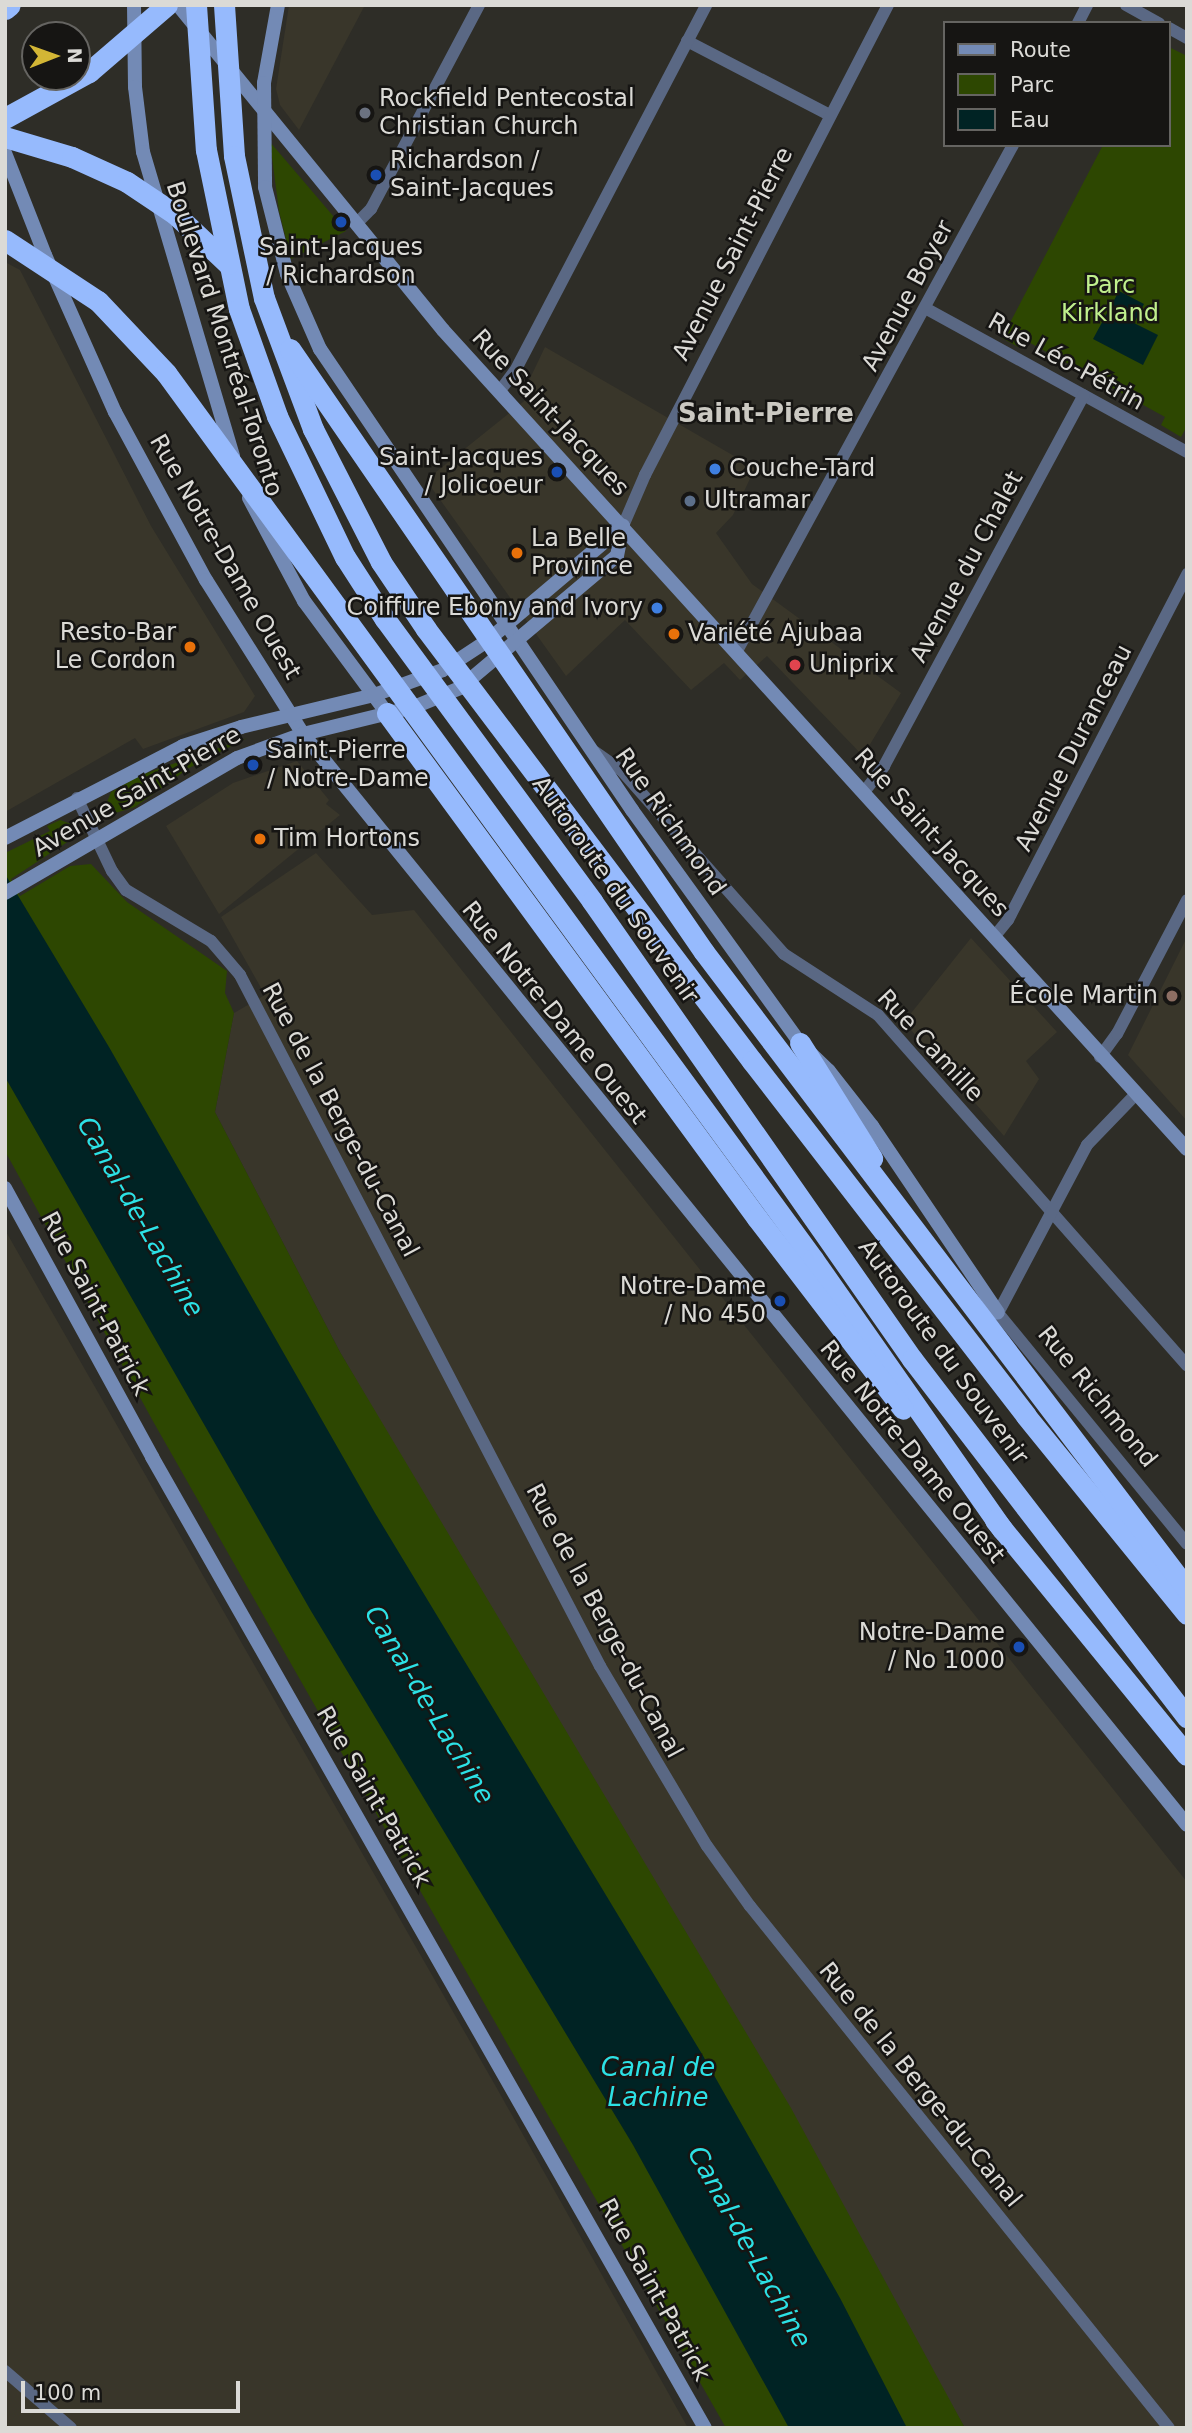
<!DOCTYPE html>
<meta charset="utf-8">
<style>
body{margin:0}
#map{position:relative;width:1192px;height:2433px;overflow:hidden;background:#2e2d27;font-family:"DejaVu Sans",sans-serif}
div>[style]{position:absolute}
.built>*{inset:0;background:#39362a}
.green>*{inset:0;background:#2d4701}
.water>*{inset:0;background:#002324}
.street>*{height:12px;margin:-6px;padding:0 6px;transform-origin:6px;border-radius:6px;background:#5a6884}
.secondary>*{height:14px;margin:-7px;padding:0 7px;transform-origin:7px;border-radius:7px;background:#738ab5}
.highway>*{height:21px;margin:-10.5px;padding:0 10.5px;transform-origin:10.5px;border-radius:10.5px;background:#96bafd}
.dots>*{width:19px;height:19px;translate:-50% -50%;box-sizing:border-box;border:4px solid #161513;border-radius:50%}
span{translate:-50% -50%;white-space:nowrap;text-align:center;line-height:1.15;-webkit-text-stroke:5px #161513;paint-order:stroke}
.poi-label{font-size:24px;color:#dbdad6}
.left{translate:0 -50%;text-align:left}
.right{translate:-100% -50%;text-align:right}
.street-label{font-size:24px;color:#dbdad6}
.park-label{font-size:24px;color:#c0ef8d}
.neighbourhood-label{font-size:26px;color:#cbc9c2;font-weight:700}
.water-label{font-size:26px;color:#2ce1e5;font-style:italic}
.frame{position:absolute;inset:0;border:7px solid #dbdad6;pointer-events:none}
.legend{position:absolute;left:943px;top:21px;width:228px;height:126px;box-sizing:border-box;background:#161513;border:2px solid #656461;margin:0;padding:9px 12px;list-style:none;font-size:21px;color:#dbdad6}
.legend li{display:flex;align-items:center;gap:14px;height:35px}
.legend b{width:35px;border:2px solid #656461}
.north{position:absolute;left:21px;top:21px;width:70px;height:70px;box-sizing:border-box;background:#161513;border:2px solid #656461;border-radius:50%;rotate:89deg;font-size:19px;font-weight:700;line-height:28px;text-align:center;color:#dbdad6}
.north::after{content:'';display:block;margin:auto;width:24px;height:32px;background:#d3b635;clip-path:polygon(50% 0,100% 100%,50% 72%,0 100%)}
.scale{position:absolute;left:21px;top:2381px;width:219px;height:32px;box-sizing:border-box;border:4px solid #dbdad6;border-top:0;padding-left:9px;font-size:21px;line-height:24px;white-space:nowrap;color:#dbdad6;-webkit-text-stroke:5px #161513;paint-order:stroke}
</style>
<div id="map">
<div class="built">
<i style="clip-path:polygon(289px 5px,365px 5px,299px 130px,280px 105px,276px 89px)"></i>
<i style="clip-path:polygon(5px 262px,20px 270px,151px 526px,255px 696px,244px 712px,143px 749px,135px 738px,5px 812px)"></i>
<i style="clip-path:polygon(545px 347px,755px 468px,733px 515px,716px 533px,752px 584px,901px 693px,863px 756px,767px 656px,740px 680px,724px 663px,691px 690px,625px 620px,566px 676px,426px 480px,528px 398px,524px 391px)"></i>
<i style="clip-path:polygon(297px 761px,329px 800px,326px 804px,340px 815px,219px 914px,166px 826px,233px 783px)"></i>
<i style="clip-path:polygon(316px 853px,372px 915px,414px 910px,1187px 1882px,1187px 2428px,965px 2428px,340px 1352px,215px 1112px,234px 1013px,265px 995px,221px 917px)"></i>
<i style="clip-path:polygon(1187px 937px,1187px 1121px,1128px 1055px)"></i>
<i style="clip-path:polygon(971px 938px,1057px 1032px,1026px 1061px,1039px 1079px,1004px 1136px,904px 1022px)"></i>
<i style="clip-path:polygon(5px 1230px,495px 2085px,688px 2428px,5px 2428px)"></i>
</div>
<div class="green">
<i style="clip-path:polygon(1169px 47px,1187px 56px,1187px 426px,1181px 437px,1161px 425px,1165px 417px,1023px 339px,1018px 347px,1002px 338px,1103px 145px,1169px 145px)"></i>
<i style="clip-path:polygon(270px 142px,346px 231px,291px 259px,279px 211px)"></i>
<i style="clip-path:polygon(247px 738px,189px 768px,135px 807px,112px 814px,105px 807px,111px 792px,141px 775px)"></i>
<i style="clip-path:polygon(60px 820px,74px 825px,75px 837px,11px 879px,20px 896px,70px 866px,91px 864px,127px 902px,227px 971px,225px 993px,234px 1013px,215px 1112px,340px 1352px,791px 2108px,965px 2428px,726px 2428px,154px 1423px,5px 1151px,5px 853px,50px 831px,47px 826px)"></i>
</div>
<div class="water">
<i style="clip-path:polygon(1119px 291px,1144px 304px,1134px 323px,1158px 335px,1143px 365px,1093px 339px)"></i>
<i style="clip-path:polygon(5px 874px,109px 1047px,375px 1513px,702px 2054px,840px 2298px,907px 2428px,789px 2428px,633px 2145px,311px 1611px,5px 1077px)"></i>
</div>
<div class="street">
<i style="left:1126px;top:5px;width:38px;rotate:29deg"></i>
<i style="left:1078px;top:23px;width:20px;rotate:-63deg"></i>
<i style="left:1169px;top:28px;width:21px;rotate:29deg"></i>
<i style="left:687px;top:41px;width:161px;rotate:27.4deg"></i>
<i style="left:357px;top:223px;width:20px;rotate:-45deg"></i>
<i style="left:371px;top:209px;width:231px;rotate:-62.1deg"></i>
<i style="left:925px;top:308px;width:299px;rotate:28.8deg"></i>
<i style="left:499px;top:392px;width:26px;rotate:-53deg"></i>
<i style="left:515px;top:371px;width:413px;rotate:-62.4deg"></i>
<i style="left:623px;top:526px;width:56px;rotate:-66.7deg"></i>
<i style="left:645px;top:475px;width:529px;rotate:-62.66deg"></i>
<i style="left:737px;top:651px;width:576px;rotate:-61.39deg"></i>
<i style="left:595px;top:752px;width:33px;rotate:35deg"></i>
<i style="left:622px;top:771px;width:244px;rotate:48.5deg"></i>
<i style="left:784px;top:954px;width:112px;rotate:33deg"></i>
<i style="left:878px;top:1015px;width:467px;rotate:48.6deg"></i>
<i style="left:864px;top:792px;width:33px;rotate:-52deg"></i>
<i style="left:884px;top:766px;width:421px;rotate:-61.7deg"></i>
<i style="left:77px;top:798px;width:81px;rotate:64.4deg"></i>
<i style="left:112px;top:871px;width:24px;rotate:54deg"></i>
<i style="left:126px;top:890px;width:99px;rotate:31deg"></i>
<i style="left:211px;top:941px;width:45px;rotate:49.5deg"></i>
<i style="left:240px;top:975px;width:779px;rotate:62.48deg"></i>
<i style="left:600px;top:1666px;width:209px;rotate:59.3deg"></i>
<i style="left:707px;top:1846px;width:74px;rotate:54.4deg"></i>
<i style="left:750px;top:1906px;width:669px;rotate:51.25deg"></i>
<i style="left:994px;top:937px;width:22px;rotate:-51deg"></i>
<i style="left:1008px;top:920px;width:390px;rotate:-62.6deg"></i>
<i style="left:1100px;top:1057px;width:29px;rotate:-54deg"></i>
<i style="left:1117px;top:1034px;width:151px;rotate:-62.4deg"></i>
<i style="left:1136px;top:1094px;width:71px;rotate:133.9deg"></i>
<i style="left:1087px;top:1145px;width:190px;rotate:117.9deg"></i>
<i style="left:998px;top:1313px;width:298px;rotate:50.7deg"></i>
<i style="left:5px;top:2371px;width:87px;rotate:40.8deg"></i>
</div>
<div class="secondary">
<i style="left:134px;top:5px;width:82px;rotate:89.3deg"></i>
<i style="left:135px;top:87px;width:65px;rotate:83deg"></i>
<i style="left:143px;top:152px;width:317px;rotate:73.5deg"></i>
<i style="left:178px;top:5px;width:419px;rotate:50.8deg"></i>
<i style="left:443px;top:330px;width:1106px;rotate:47.75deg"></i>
<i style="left:278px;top:5px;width:79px;rotate:100.2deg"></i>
<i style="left:264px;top:83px;width:104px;rotate:89.4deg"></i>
<i style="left:265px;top:187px;width:90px;rotate:75.8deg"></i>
<i style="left:287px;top:274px;width:82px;rotate:66.3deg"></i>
<i style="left:320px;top:349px;width:557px;rotate:55.91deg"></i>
<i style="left:632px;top:810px;width:287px;rotate:54.2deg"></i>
<i style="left:800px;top:1043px;width:40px;rotate:44deg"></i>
<i style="left:829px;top:1071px;width:70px;rotate:52deg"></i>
<i style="left:872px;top:1126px;width:225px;rotate:56deg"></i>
<i style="left:5px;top:153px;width:110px;rotate:68.6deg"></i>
<i style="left:45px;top:255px;width:172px;rotate:66deg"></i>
<i style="left:115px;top:412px;width:191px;rotate:61.6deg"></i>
<i style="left:206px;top:580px;width:182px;rotate:57.8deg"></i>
<i style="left:303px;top:734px;width:1404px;rotate:50.98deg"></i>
<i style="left:249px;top:498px;width:117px;rotate:61.9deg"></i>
<i style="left:304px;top:601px;width:139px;rotate:53.5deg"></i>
<i style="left:5px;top:838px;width:200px;rotate:-27.3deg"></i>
<i style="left:183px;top:746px;width:61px;rotate:-18.1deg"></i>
<i style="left:241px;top:727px;width:137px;rotate:-13.5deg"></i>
<i style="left:374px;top:695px;width:73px;rotate:-19.9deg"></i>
<i style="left:443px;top:670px;width:53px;rotate:-33.4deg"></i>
<i style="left:487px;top:641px;width:178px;rotate:-40.2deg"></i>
<i style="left:5px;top:893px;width:268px;rotate:-30.2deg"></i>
<i style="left:237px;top:758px;width:70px;rotate:-20deg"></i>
<i style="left:303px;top:734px;width:114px;rotate:-13.7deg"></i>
<i style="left:414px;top:707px;width:50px;rotate:-22.4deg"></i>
<i style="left:460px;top:688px;width:205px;rotate:-40.1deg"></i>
<i style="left:617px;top:556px;width:31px;rotate:-79deg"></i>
<i style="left:5px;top:1188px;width:307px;rotate:61.3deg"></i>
<i style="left:152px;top:1457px;width:1117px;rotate:60.34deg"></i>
</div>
<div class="highway">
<i style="left:196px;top:5px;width:145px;rotate:86.1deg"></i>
<i style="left:206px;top:150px;width:162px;rotate:78.3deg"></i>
<i style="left:239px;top:309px;width:114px;rotate:70.4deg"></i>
<i style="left:277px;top:416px;width:157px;rotate:64.3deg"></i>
<i style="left:345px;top:557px;width:74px;rotate:57.2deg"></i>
<i style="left:385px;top:619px;width:350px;rotate:53.7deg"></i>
<i style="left:592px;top:901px;width:559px;rotate:55.06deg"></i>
<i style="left:912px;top:1359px;width:452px;rotate:52.5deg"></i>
<i style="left:224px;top:5px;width:151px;rotate:86.2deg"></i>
<i style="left:234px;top:156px;width:145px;rotate:78.1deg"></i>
<i style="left:264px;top:298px;width:140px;rotate:69.5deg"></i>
<i style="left:313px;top:429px;width:149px;rotate:62.9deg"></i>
<i style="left:381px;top:562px;width:81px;rotate:56.1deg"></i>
<i style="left:426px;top:629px;width:541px;rotate:52.96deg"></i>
<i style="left:752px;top:1061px;width:448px;rotate:52.3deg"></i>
<i style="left:1026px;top:1416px;width:255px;rotate:50.9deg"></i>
<i style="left:5px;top:9px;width:6px;rotate:-39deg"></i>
<i style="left:5px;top:118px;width:96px;rotate:-28.7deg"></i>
<i style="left:89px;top:72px;width:103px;rotate:-40.7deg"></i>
<i style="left:5px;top:137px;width:70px;rotate:16.6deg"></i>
<i style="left:72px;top:157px;width:60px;rotate:24.4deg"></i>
<i style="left:127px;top:182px;width:58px;rotate:33.7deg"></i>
<i style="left:175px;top:214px;width:73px;rotate:43.3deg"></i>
<i style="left:5px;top:240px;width:111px;rotate:33.3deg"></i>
<i style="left:98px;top:301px;width:99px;rotate:46.6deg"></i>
<i style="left:166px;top:373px;width:1097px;rotate:53.86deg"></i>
<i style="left:813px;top:1259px;width:331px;rotate:55deg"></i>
<i style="left:290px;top:349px;width:731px;rotate:55.53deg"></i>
<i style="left:704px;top:952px;width:799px;rotate:52.83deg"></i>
<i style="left:387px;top:713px;width:626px;rotate:53.77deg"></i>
<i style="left:757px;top:1218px;width:240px;rotate:52.6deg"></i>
<i style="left:800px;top:1043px;width:136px;rotate:57.9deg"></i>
<i style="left:995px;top:1520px;width:303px;rotate:50.8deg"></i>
</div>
<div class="dots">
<i style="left:365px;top:113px;background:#6b7280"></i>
<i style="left:376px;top:175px;background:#1a4fb4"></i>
<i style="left:341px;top:222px;background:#1a4fb4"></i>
<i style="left:715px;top:469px;background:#3f7fe0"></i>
<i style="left:557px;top:472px;background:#1a4fb4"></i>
<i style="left:690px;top:501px;background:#5c6f8a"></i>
<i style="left:517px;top:553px;background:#e8710a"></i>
<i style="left:657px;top:608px;background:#3f7fe0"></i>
<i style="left:674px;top:634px;background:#e8710a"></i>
<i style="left:190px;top:647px;background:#e8710a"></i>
<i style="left:795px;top:665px;background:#e0444e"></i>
<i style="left:253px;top:765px;background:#1a4fb4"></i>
<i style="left:260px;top:839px;background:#e8710a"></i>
<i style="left:1172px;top:996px;background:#8d6e63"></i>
<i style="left:780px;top:1301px;background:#1a4fb4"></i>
<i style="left:1019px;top:1647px;background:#1a4fb4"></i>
</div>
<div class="poi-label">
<span class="left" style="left:379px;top:113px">Rockfield Pentecostal<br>Christian Church</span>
<span class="left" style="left:390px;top:175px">Richardson /<br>Saint-Jacques</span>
<span style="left:341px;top:262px">Saint-Jacques<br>/ Richardson</span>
<span class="right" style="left:543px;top:472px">Saint-Jacques<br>/ Jolicoeur</span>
<span class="left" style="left:729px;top:469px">Couche-Tard</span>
<span class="left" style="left:704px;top:501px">Ultramar</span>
<span class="left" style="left:531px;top:553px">La Belle<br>Province</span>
<span class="right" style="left:643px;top:608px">Coiffure Ebony and Ivory</span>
<span class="right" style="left:176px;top:647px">Resto-Bar<br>Le Cordon</span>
<span class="left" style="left:688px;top:634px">Variété Ajubaa</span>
<span class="left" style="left:809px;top:665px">Uniprix</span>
<span class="left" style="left:267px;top:765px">Saint-Pierre<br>/ Notre-Dame</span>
<span class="left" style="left:274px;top:839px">Tim Hortons</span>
<span class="right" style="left:1158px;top:996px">École Martin</span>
<span class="right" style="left:766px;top:1301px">Notre-Dame<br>/ No 450</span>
<span class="right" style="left:1005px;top:1647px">Notre-Dame<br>/ No 1000</span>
</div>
<div class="street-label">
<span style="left:733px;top:254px;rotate:-63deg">Avenue Saint-Pierre</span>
<span style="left:908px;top:296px;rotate:-62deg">Avenue Boyer</span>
<span style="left:224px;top:339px;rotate:72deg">Boulevard Montréal-Toronto</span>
<span style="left:1066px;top:362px;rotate:29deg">Rue Léo-Pétrin</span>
<span style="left:550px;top:413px;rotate:47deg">Rue Saint-Jacques</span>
<span style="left:225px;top:557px;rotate:60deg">Rue Notre-Dame Ouest</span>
<span style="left:967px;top:567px;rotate:-62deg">Avenue du Chalet</span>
<span style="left:1074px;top:748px;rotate:-63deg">Avenue Duranceau</span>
<span style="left:137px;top:792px;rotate:-30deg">Avenue Saint-Pierre</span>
<span style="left:670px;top:822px;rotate:55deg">Rue Richmond</span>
<span style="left:931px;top:833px;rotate:48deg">Rue Saint-Jacques</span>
<span style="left:615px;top:890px;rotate:55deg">Autoroute du Souvenir</span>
<span style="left:554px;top:1013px;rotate:51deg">Rue Notre-Dame Ouest</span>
<span style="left:930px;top:1046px;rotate:47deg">Rue Camille</span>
<span style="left:340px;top:1120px;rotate:62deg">Rue de la Berge-du-Canal</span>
<span style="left:95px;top:1304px;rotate:62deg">Rue Saint-Patrick</span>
<span style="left:943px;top:1352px;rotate:54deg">Autoroute du Souvenir</span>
<span style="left:1097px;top:1397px;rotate:51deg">Rue Richmond</span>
<span style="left:912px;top:1452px;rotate:51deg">Rue Notre-Dame Ouest</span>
<span style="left:604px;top:1621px;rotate:62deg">Rue de la Berge-du-Canal</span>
<span style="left:373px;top:1797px;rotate:60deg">Rue Saint-Patrick</span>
<span style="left:920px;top:2085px;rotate:51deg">Rue de la Berge-du-Canal</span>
<span style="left:654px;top:2290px;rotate:61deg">Rue Saint-Patrick</span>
</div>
<div class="park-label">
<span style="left:1110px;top:300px">Parc<br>Kirkland</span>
</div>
<div class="neighbourhood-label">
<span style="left:766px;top:414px">Saint-Pierre</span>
</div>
<div class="water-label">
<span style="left:140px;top:1217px;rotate:60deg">Canal-de-Lachine</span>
<span style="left:429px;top:1705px;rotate:59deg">Canal-de-Lachine</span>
<span style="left:658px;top:2083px">Canal de<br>Lachine</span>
<span style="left:749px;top:2247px;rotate:61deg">Canal-de-Lachine</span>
</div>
<div class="frame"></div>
<ul class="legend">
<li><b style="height:9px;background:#738ab5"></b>Route</li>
<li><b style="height:19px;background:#2d4701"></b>Parc</li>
<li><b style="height:19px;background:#002324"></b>Eau</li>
</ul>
<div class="north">N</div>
<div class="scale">100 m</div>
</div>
